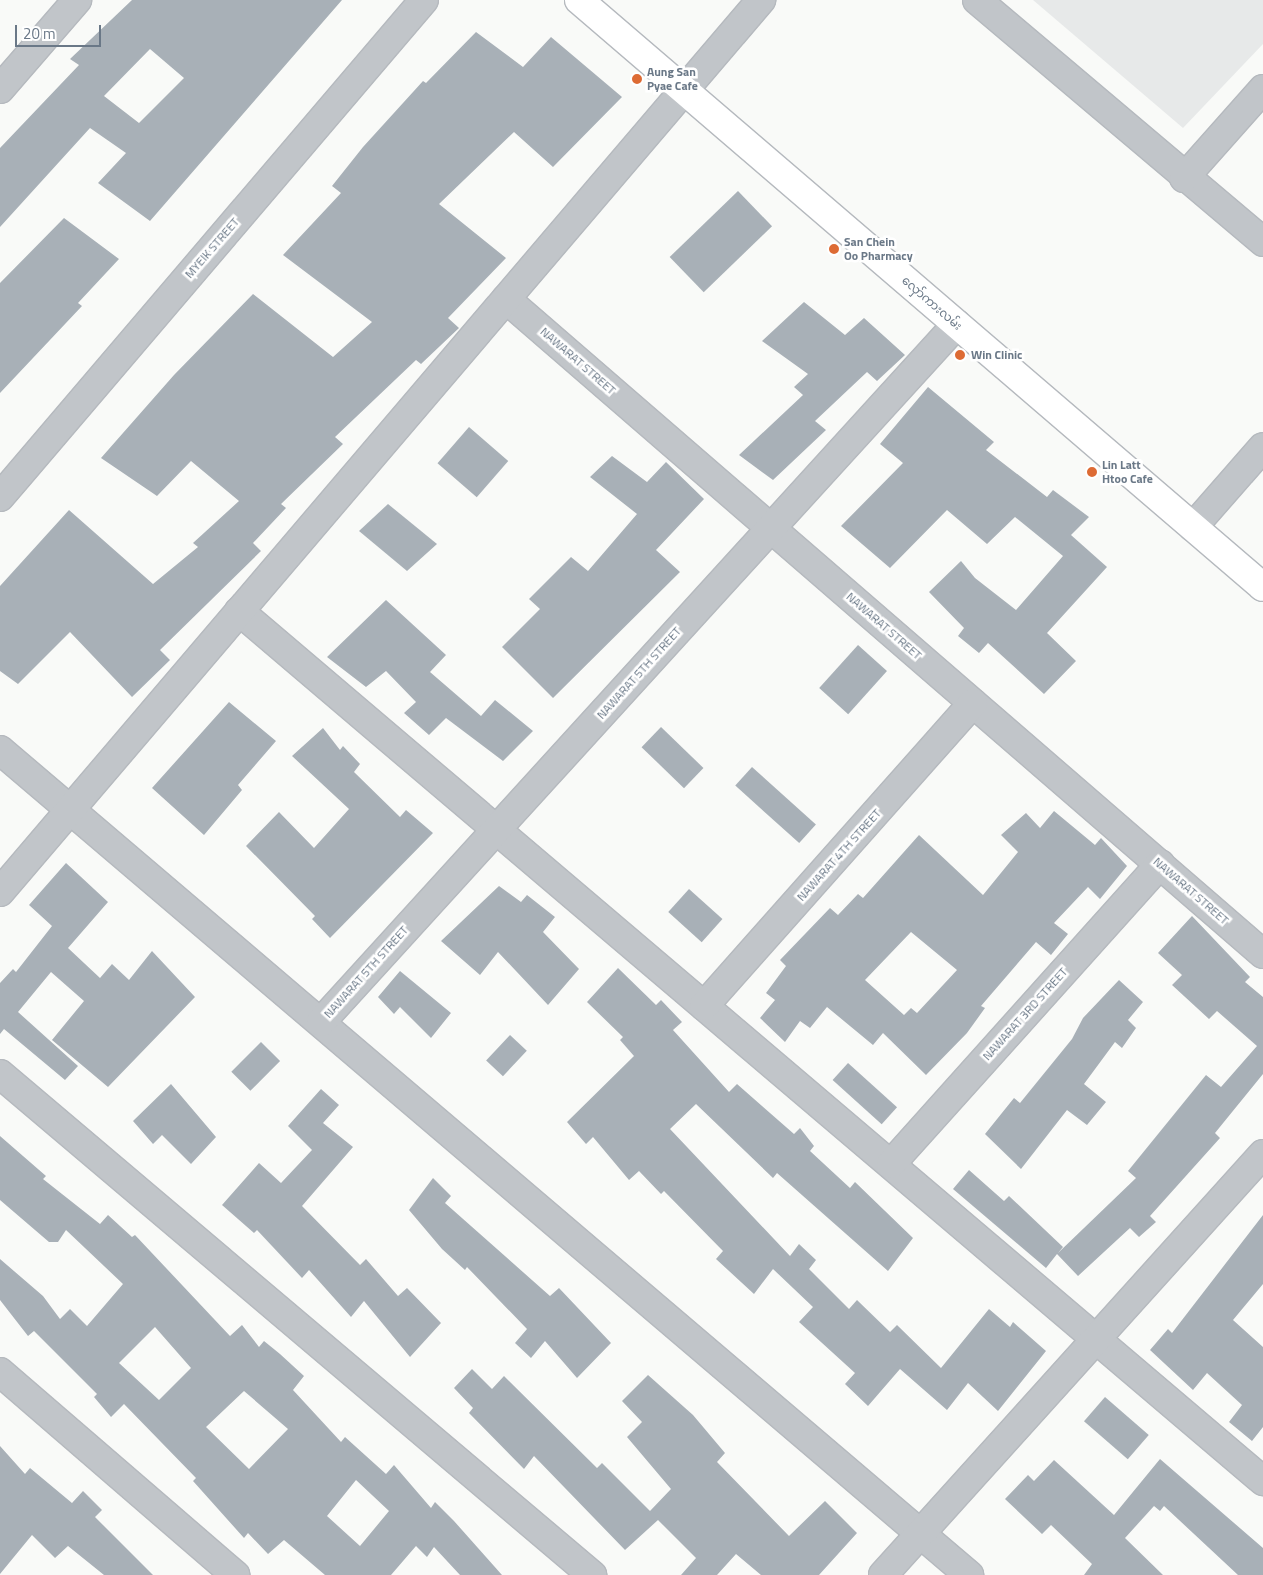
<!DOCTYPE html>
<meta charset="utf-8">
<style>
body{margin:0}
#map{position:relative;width:1263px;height:1575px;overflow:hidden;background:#f9faf8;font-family:"Titillium Web","Noto Sans Myanmar",sans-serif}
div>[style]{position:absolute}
.built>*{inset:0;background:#e7e9e9}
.building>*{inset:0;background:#a8b0b7;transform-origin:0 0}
.roads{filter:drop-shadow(1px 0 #b5b9be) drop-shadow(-1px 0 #b5b9be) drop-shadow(0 1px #b5b9be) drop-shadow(0 -1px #b5b9be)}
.minor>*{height:28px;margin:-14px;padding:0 14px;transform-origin:14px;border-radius:14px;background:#c1c5c9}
.major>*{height:28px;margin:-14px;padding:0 14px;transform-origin:14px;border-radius:14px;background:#fff}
.dots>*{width:14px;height:14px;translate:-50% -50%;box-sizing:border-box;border:2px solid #fff;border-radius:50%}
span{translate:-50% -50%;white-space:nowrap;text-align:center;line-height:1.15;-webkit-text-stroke:5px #fff;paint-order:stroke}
.poi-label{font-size:12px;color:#6a7887;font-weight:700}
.left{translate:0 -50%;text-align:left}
.street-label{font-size:12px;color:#6a7887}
.scale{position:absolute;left:15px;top:25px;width:86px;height:22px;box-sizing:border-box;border:2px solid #6a7887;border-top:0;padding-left:6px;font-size:15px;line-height:18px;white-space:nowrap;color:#6a7887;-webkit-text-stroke:4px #fff;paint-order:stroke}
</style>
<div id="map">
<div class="built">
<i style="clip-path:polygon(1033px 0,1263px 0,1263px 44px,1183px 128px)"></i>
</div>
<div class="building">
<i style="clip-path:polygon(evenodd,132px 0,342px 0,150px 221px,98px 183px,126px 153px,90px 128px,0 227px,0 148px,79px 65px,70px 59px,132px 0,150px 49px,184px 78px,139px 123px,104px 96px,150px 49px)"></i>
<i style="clip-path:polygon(476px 32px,523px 67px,551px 37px,622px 97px,553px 167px,514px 132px,439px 204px,506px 258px,448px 318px,459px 328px,421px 364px,416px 360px,335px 437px,343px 444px,281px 504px,286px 508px,253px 543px,261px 551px,160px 650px,170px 660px,132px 697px,70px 632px,18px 684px,0 671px,0 586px,69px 510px,153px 584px,198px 547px,193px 543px,239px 501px,191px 461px,157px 496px,101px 458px,174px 375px,253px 294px,333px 357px,372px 322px,283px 255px,341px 193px,332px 186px,363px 147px,423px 81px,426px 83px)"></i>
<i style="left:738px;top:191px;width:49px;height:95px;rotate:46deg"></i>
<i style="clip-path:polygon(64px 218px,119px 259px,78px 303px,82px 306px,0 393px,0 283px)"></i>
<i style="clip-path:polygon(804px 302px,845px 335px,864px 318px,905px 355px,877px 381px,867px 372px,815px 421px,826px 430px,773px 480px,739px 455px,803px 395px,794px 387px,808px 374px,762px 341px)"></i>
<i style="clip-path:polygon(928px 387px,994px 442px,986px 450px,1047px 497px,1053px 490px,1089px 517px,1071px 535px,1107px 567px,1047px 633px,1076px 661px,1044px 694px,988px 643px,979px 653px,958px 636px,964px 628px,929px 592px,961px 561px,975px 578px,1016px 610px,1063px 556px,1015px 517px,987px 544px,947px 510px,890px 568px,841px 526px,903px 463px,880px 444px)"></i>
<i style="left:469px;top:427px;width:52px;height:48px;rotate:41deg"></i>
<i style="clip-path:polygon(612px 456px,647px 482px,666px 462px,704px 499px,656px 550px,680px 572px,553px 698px,502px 647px,540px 609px,529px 599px,571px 557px,588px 571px,637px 514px,590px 477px)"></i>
<i style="clip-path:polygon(388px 504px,437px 544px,407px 571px,359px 531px)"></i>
<i style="clip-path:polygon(386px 600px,446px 655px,430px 672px,481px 716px,495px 700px,533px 731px,503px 761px,446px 718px,429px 735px,404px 713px,416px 702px,386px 671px,366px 687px,327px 657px)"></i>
<i style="left:858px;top:645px;width:39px;height:58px;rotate:42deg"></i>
<i style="clip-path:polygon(229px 702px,276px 741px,238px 785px,242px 790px,204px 835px,152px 788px)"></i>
<i style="left:661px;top:727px;width:59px;height:28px;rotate:44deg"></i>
<i style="clip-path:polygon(323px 728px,340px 750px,343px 746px,360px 764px,354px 772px,400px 817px,406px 810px,433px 833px,330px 938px,312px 919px,315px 916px,246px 846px,279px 812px,314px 848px,349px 809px,292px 756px)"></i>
<i style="left:752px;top:767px;width:86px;height:25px;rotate:42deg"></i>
<i style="clip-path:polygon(evenodd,1054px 811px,1095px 845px,1101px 838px,1127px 866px,1100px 899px,1088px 887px,1054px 923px,1068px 934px,1051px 955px,1036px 942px,981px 1006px,985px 1008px,967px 1033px,926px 1075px,883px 1033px,873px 1045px,827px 1007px,810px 1028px,800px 1021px,785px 1042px,760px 1018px,775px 1000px,766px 993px,786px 966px,780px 960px,830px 908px,838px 915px,858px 894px,863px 898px,919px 835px,983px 895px,1018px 852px,1001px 835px,1026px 813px,1040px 828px,1054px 811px,911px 932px,957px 970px,917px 1013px,911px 1008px,904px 1015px,865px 980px,911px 932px)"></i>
<i style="clip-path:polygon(66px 863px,108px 902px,68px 948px,100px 978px,112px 964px,129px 980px,152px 951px,195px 997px,108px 1087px,52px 1040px,84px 1001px,51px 972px,18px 1012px,78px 1066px,65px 1080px,4px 1029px,0 1034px,0 983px,13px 969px,16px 972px,52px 926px,29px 905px)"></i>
<i style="clip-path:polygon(499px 886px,521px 902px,527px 895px,555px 917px,543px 932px,579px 969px,548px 1005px,498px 952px,480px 975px,441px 941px)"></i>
<i style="left:689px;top:889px;width:45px;height:31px;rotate:42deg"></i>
<i style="clip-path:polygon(1192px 916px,1250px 977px,1245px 982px,1263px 997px,1263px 1074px,1215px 1133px,1220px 1138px,1150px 1216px,1156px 1222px,1139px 1237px,1130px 1228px,1078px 1276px,1057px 1254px,1046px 1268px,953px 1189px,969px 1170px,1004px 1201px,1009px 1196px,1063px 1247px,1058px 1253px,1136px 1178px,1128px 1171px,1206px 1075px,1221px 1087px,1257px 1046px,1217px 1011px,1209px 1019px,1172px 985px,1182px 975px,1158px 953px)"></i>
<i style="clip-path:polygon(618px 968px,656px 1005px,661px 1000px,682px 1022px,673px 1030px,729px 1092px,737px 1084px,794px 1134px,800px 1128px,814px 1146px,810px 1151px,850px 1188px,855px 1182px,913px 1238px,888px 1271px,777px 1173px,773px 1178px,696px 1104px,670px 1129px,790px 1256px,799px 1244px,816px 1260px,809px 1269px,849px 1309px,857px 1300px,890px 1332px,897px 1325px,941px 1368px,989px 1309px,1010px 1327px,1013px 1322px,1046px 1351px,998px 1411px,968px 1383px,947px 1410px,900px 1369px,868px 1406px,845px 1384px,855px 1373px,799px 1322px,813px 1307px,773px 1269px,754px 1294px,716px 1259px,723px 1251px,664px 1191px,661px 1194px,639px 1171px,629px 1180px,593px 1137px,586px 1144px,567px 1122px,634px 1056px,620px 1040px,623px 1037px,587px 1002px)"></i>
<i style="clip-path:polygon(400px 971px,451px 1013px,431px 1038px,400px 1007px,394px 1014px,378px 997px)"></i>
<i style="clip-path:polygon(1119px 980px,1143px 1002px,1128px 1020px,1136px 1028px,1122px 1048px,1115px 1042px,1084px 1084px,1106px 1102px,1087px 1125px,1067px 1110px,1021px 1169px,985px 1134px,1014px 1098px,1020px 1103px,1072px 1039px,1083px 1018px)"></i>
<i style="left:510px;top:1035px;width:23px;height:35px;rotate:43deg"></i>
<i style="left:261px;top:1042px;width:27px;height:42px;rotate:45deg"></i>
<i style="left:848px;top:1063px;width:66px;height:23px;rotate:42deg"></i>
<i style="clip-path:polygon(171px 1084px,216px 1137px,191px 1164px,162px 1135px,153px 1144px,133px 1121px)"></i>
<i style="clip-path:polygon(321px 1089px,339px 1105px,323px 1123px,353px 1147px,302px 1206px,360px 1265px,366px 1259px,398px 1296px,407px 1288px,441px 1323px,410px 1357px,364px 1301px,351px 1317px,309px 1270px,302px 1278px,257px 1230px,254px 1233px,222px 1205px,259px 1163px,281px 1183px,312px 1150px,288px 1126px)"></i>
<i style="clip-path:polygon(evenodd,0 1136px,46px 1176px,43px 1179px,100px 1224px,108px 1215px,132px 1237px,135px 1235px,230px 1336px,242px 1325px,259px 1347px,264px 1341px,280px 1354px,304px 1376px,293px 1390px,341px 1442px,345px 1437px,386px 1474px,394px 1465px,431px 1508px,435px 1502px,454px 1521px,502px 1575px,460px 1575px,434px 1547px,427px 1557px,416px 1546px,391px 1575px,325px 1575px,284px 1540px,268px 1554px,248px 1533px,244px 1538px,193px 1481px,196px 1478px,124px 1404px,111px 1417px,94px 1397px,97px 1394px,34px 1331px,28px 1336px,0 1300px,0 1259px,43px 1296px,60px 1319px,70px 1309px,87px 1326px,123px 1284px,66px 1230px,58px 1242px,49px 1242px,0 1200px,0 1136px,155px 1327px,191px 1368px,159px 1400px,119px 1363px,155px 1327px,0 1136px,244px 1391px,288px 1429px,249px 1469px,206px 1427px,244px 1391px,0 1136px,356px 1480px,389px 1511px,360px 1546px,327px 1516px,356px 1480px)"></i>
<i style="clip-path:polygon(433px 1178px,451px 1196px,445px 1203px,550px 1296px,559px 1288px,611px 1343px,577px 1378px,545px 1341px,531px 1358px,515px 1343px,527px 1329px,467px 1267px,465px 1270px,442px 1249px,409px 1210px)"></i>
<i style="clip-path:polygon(1263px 1215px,1263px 1284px,1233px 1320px,1263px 1347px,1263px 1427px,1252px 1441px,1229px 1422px,1242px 1405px,1207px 1373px,1193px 1390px,1150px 1350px,1168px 1329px,1172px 1333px)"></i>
<i style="clip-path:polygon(472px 1369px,492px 1389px,504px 1376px,597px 1468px,602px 1463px,650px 1511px,671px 1489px,627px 1437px,642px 1422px,622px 1401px,648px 1375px,693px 1415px,725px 1453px,717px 1462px,789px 1536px,825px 1501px,857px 1533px,819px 1575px,761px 1575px,736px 1554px,717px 1575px,681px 1575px,696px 1558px,658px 1520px,625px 1550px,534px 1456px,524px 1469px,469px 1413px,473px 1408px,454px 1388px)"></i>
<i style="left:1105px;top:1397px;width:58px;height:32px;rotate:41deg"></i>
<i style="clip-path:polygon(0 1446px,25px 1474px,30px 1468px,72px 1503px,83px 1491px,102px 1510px,95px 1517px,153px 1575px,104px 1575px,68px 1546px,55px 1558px,32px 1535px,0 1574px)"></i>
<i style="clip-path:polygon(1160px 1459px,1263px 1548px,1263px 1575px,1238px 1575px,1164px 1506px,1160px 1511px,1154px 1506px,1125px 1538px,1163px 1575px,1084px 1575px,1092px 1564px,1051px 1525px,1042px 1534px,1005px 1499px,1028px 1475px,1034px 1481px,1054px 1460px,1114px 1515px)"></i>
</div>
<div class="roads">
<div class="minor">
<i style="left:977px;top:0;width:375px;rotate:40.2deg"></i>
<i style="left:0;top:89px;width:118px;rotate:-49.1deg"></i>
<i style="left:1184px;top:178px;width:119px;rotate:-48.4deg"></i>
<i style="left:506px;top:299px;width:1001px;rotate:40.87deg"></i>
<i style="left:0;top:497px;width:653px;rotate:-49.53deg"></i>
<i style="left:1193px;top:527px;width:106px;rotate:-48.8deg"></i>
<i style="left:239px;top:611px;width:1344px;rotate:40.35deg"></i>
<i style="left:0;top:750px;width:1273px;rotate:40.41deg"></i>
<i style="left:0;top:892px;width:1173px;rotate:-49.53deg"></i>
<i style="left:704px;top:1006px;width:405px;rotate:-48.4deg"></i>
<i style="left:321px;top:1022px;width:944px;rotate:-47.66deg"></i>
<i style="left:0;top:1074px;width:776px;rotate:40.24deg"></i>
<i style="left:891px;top:1164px;width:403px;rotate:-48.1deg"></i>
<i style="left:0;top:1372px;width:311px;rotate:40.8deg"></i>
<i style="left:883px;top:1575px;width:567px;rotate:-47.93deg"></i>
</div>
<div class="major">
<i style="left:579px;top:0;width:901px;rotate:40.64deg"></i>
</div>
</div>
<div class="dots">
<i style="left:637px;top:79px;background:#dd6b34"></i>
<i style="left:834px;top:249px;background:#dd6b34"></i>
<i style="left:960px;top:355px;background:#dd6b34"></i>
<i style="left:1092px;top:472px;background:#dd6b34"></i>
</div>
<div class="poi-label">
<span class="left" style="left:647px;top:79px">Aung San<br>Pyae Cafe</span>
<span class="left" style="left:844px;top:249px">San Chein<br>Oo Pharmacy</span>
<span class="left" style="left:971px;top:355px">Win Clinic</span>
<span class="left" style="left:1102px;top:472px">Lin Latt<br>Htoo Cafe</span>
</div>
<div class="street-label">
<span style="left:212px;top:248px;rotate:-49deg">MYEIK STREET</span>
<span style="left:932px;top:303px;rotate:41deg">လှော်ကားလမ်း</span>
<span style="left:578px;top:361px;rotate:41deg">NAWARAT STREET</span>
<span style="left:884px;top:626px;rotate:41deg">NAWARAT STREET</span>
<span style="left:639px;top:673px;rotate:-48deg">NAWARAT 5TH STREET</span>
<span style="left:839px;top:855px;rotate:-48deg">NAWARAT 4TH STREET</span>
<span style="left:1191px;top:891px;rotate:41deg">NAWARAT STREET</span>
<span style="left:366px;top:972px;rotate:-48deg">NAWARAT 5TH STREET</span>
<span style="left:1025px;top:1014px;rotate:-48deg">NAWARAT 3RD STREET</span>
</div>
<div class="scale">20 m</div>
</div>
